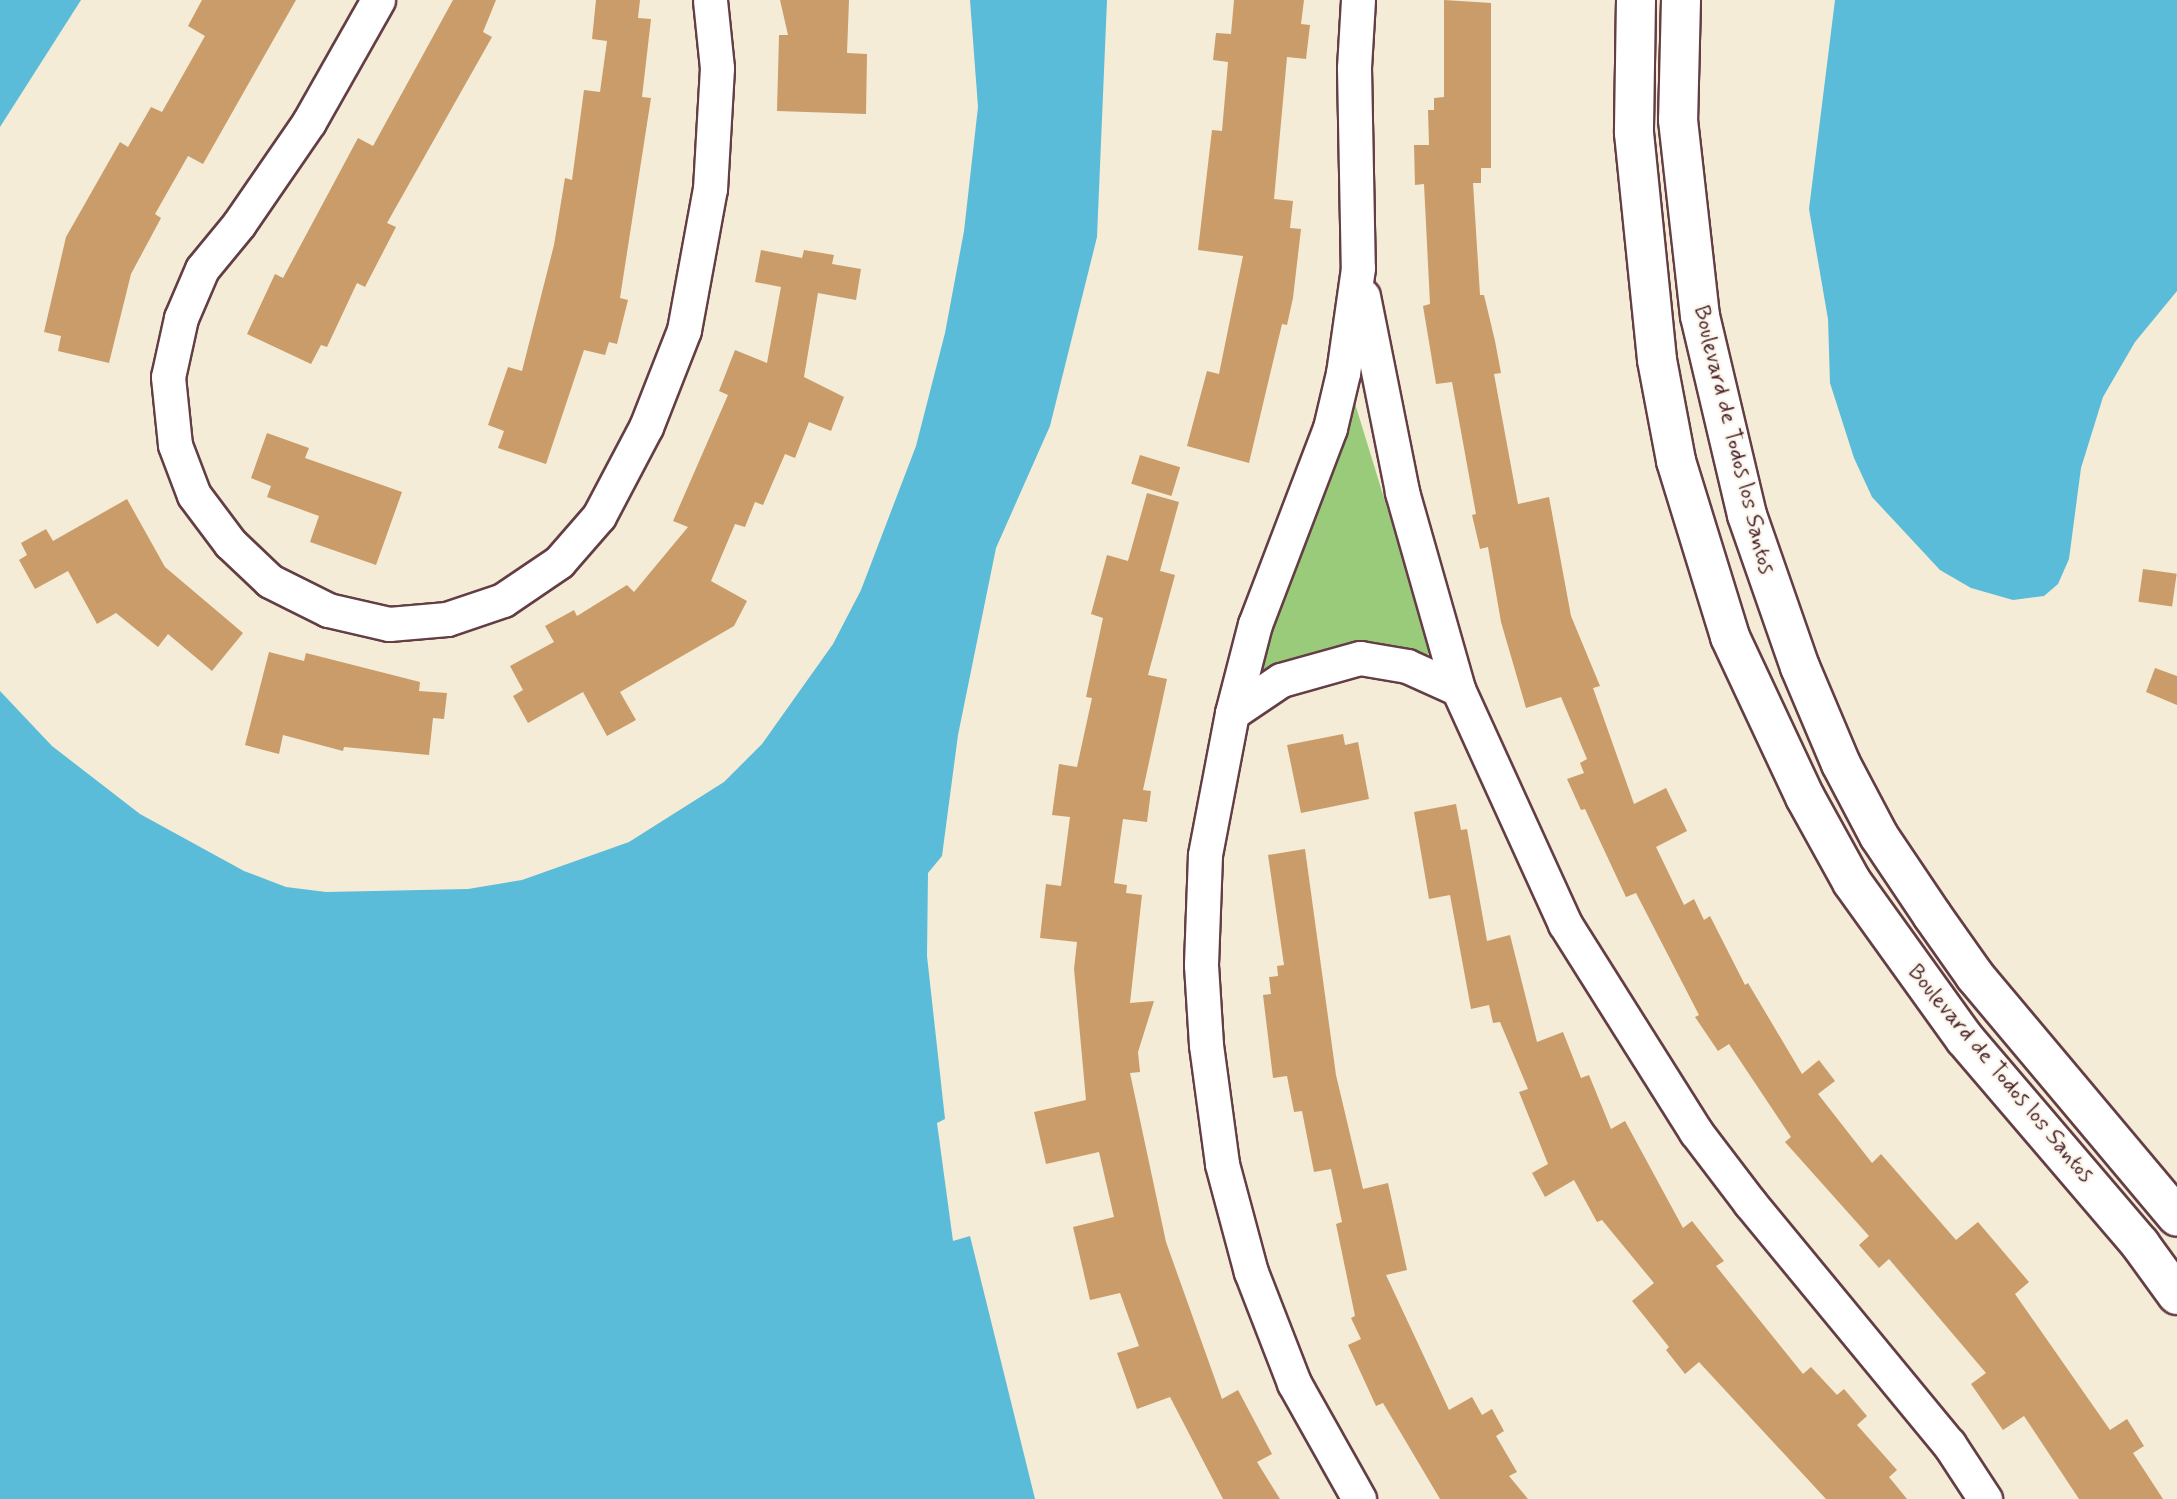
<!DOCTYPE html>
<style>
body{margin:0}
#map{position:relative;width:2177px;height:1499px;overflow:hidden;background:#f4ecd6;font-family:Mynerve,sans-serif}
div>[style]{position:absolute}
.green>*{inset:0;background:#9acb7b}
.water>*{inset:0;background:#5abcd8}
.building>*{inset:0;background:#c99c6a;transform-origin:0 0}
.roads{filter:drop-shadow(2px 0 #643e45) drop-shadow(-2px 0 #643e45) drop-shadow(0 2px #643e45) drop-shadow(0 -2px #643e45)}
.street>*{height:33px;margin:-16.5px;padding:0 16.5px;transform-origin:16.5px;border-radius:16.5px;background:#fff}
.secondary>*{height:38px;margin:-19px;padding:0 19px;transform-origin:19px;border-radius:19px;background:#fff}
span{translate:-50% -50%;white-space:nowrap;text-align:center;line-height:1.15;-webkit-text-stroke:5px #fbf7ec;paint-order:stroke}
.street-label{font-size:23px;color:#4a1f2b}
</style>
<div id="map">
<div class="green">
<i style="clip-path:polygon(1353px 397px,1431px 651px,1420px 662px,1267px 674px,1253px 660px)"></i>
</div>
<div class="water">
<i style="clip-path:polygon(0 0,81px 0,0 127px)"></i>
<i style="clip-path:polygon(970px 0,1107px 0,1097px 237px,1050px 426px,996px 548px,958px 735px,942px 856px,928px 873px,927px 956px,945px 1119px,937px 1123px,953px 1241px,970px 1236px,1035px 1499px,0 1499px,0 691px,52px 746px,140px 814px,244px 871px,286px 887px,326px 892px,468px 889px,522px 880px,629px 842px,724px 782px,762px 744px,833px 644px,861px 590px,916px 446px,945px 333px,964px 231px,978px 107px)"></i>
<i style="clip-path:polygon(1835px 0,2177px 0,2177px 291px,2135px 342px,2103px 397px,2081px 468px,2069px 559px,2058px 584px,2044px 596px,2013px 600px,1971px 588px,1940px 570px,1872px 497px,1854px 458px,1830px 383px,1828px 319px,1809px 209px)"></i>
</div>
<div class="building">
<i style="clip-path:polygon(202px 0,296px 0,203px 164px,188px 156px,155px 214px,161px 218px,131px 274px,109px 363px,58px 351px,61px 336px,44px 332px,66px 237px,120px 142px,128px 147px,151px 107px,162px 112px,205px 36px,188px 26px)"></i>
<i style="clip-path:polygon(453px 0,496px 0,483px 32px,492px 37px,387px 223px,396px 227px,365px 287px,357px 283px,327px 347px,321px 345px,311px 364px,247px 334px,275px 274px,283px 278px,358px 138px,373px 146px)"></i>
<i style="clip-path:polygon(596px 0,640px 0,638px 18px,651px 19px,642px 97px,651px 98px,620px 298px,628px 300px,617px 344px,609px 342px,605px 355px,584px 350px,546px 464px,498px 448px,504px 431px,488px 425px,508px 367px,522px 371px,554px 245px,565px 178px,572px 180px,584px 90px,600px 92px,607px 41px,592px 39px)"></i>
<i style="clip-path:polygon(780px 0,849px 0,847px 53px,867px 54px,866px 114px,777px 111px,779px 35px,788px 35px)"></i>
<i style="clip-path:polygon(1234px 0,1304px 0,1301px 24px,1310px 25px,1306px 59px,1287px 57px,1274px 199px,1293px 201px,1290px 228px,1301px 229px,1293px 298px,1287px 325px,1282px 324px,1249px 463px,1187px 446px,1207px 371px,1219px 374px,1243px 256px,1198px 250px,1212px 130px,1222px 131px,1228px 62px,1213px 60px,1216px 33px,1231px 34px)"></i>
<i style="clip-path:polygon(1444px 0,1491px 3px,1491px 168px,1481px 168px,1481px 183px,1473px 183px,1480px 295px,1484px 295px,1495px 341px,1501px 373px,1494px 374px,1518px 504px,1549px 497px,1571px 616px,1600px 686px,1593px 688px,1634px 804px,1666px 788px,1687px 831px,1656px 847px,1684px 905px,1694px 899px,1704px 920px,1710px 916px,1745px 985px,1748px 983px,1802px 1074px,1819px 1060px,1835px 1081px,1818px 1094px,1872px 1163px,1881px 1154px,1956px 1240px,1978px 1222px,2029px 1282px,2015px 1294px,2110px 1430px,2127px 1419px,2144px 1446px,2133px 1453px,2163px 1499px,2079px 1499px,2024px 1416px,2003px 1430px,1971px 1384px,1986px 1373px,1889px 1259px,1879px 1268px,1859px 1245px,1869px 1236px,1785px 1142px,1791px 1137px,1729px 1044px,1718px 1051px,1695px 1017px,1699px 1015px,1636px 893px,1626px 897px,1585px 809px,1581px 810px,1567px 779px,1584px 773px,1580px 763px,1587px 759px,1561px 697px,1526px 708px,1501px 622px,1488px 547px,1480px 549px,1472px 515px,1476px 514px,1452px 382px,1436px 384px,1423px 306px,1430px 304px,1424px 184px,1415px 185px,1414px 145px,1429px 145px,1428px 110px,1434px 110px,1434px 98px,1444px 97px)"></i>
<i style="clip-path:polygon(761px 250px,802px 258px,804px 250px,834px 255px,832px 264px,861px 269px,856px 300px,818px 293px,804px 377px,844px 397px,831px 431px,809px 422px,795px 458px,785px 454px,763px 505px,755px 502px,745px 527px,735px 524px,711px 581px,747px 601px,734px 626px,620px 692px,636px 720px,607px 736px,583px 692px,528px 723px,513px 696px,523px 690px,510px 666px,554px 642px,545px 626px,574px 610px,577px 616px,627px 585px,634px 592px,688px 527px,673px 521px,728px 395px,719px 391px,735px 350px,767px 363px,781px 287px,755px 282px)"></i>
<i style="clip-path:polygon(267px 433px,309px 448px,305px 458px,402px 492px,376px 565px,310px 542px,319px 516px,267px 497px,271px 486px,251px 478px)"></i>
<i style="left:1140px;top:455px;width:42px;height:30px;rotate:17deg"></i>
<i style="clip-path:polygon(1147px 493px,1179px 502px,1160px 571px,1175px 575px,1148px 675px,1167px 679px,1143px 790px,1151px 791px,1147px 822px,1123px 819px,1114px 883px,1127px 885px,1126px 893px,1142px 895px,1130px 1003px,1154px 1001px,1138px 1052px,1140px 1072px,1130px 1073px,1166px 1242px,1222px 1399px,1238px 1390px,1272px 1454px,1257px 1462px,1280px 1499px,1223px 1499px,1170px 1397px,1137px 1409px,1117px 1353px,1139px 1346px,1120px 1293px,1090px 1300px,1073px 1227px,1114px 1217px,1099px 1152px,1046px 1164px,1034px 1112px,1086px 1100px,1074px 969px,1077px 942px,1040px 938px,1046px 884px,1061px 886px,1070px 817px,1052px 815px,1059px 764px,1077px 767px,1092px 698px,1086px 697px,1103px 618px,1091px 614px,1107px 555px,1128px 561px)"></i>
<i style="clip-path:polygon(127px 499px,165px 567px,243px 633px,212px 671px,168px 634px,158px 647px,116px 613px,97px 624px,68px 571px,35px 589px,19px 560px,27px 555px,21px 543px,46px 529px,53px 541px)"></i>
<i style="left:2143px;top:569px;width:34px;height:33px;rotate:8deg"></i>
<i style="clip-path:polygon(269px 652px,304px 661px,306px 653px,420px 682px,419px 691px,447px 693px,444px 719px,433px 718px,429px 755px,344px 747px,343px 751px,283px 735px,279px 754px,245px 745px)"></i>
<i style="clip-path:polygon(2155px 668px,2177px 676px,2177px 705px,2146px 692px)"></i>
<i style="clip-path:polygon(1343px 734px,1345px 745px,1358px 742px,1369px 799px,1301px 813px,1287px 745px)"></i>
<i style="clip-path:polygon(1456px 804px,1461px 830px,1467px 829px,1487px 941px,1510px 935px,1537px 1042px,1563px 1032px,1581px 1078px,1589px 1075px,1611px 1129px,1625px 1121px,1683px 1228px,1692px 1221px,1724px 1261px,1716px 1266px,1803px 1374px,1811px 1367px,1837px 1395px,1844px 1389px,1867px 1416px,1857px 1425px,1897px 1470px,1889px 1477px,1907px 1499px,1826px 1499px,1699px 1362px,1685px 1374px,1666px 1350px,1669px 1347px,1632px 1301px,1654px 1283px,1602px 1220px,1597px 1222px,1574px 1180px,1545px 1197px,1532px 1173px,1548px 1164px,1519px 1092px,1528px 1089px,1500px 1022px,1493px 1023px,1489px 1005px,1471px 1009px,1450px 895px,1429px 899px,1414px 812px)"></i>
<i style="clip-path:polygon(1305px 849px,1336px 1075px,1363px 1189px,1388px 1183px,1407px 1270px,1386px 1275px,1449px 1410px,1472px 1397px,1482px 1415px,1492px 1409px,1504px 1431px,1496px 1436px,1517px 1472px,1509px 1476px,1528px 1499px,1440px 1499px,1383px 1403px,1376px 1406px,1348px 1345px,1361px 1339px,1351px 1318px,1355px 1316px,1336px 1224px,1342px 1222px,1331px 1169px,1314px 1172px,1302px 1111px,1294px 1112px,1287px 1076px,1273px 1078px,1263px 995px,1271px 994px,1269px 977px,1278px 976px,1277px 966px,1284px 965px,1268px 855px)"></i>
</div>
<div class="roads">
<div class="street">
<i style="left:378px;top:0;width:140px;rotate:119.5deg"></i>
<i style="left:309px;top:122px;width:124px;rotate:124.5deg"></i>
<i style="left:239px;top:224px;width:58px;rotate:129.4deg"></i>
<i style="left:202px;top:269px;width:53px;rotate:113.2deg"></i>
<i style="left:181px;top:318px;width:60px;rotate:102.4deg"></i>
<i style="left:168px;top:377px;width:68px;rotate:84.1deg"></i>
<i style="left:175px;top:445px;width:53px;rotate:69.2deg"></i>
<i style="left:194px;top:495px;width:60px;rotate:53.1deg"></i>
<i style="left:230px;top:543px;width:55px;rotate:43.5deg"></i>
<i style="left:270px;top:581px;width:65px;rotate:26.6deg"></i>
<i style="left:328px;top:610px;width:63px;rotate:12.9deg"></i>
<i style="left:389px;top:624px;width:58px;rotate:-4.9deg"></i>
<i style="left:447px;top:619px;width:59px;rotate:-18.7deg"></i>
<i style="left:503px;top:600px;width:68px;rotate:-34.2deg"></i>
<i style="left:559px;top:562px;width:61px;rotate:-49deg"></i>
<i style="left:599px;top:516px;width:101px;rotate:-62.2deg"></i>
<i style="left:646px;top:427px;width:104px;rotate:-68.6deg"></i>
<i style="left:684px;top:330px;width:143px;rotate:-79.6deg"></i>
<i style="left:710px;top:189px;width:121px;rotate:-86.7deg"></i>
<i style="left:717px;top:68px;width:68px;rotate:-95.9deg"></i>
<i style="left:1358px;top:0;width:68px;rotate:93.4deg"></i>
<i style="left:1354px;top:68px;width:200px;rotate:88.9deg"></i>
<i style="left:1358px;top:268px;width:106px;rotate:98.1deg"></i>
<i style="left:1343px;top:373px;width:57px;rotate:103.3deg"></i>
<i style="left:1330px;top:428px;width:210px;rotate:110.9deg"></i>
<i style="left:1255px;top:624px;width:92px;rotate:104.5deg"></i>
<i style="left:1232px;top:713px;width:145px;rotate:100.8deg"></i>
<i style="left:1205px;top:855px;width:110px;rotate:92.1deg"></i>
<i style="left:1201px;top:965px;width:80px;rotate:86.4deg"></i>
<i style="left:1206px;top:1045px;width:120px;rotate:82.3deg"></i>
<i style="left:1222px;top:1164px;width:112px;rotate:75deg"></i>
<i style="left:1251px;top:1272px;width:119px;rotate:68.8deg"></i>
<i style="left:1294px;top:1383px;width:133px;rotate:60.7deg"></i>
<i style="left:1363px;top:296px;width:200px;rotate:78.7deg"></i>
<i style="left:1402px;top:492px;width:205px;rotate:74.1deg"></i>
<i style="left:1458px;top:689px;width:258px;rotate:65.5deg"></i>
<i style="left:1565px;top:924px;width:246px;rotate:57.8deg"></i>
<i style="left:1696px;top:1132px;width:89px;rotate:52.7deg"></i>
<i style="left:1750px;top:1203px;width:313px;rotate:50.5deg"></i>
<i style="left:1949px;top:1444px;width:66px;rotate:56.8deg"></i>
<i style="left:1232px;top:713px;width:59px;rotate:-34deg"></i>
<i style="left:1281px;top:680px;width:82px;rotate:-15.6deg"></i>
<i style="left:1360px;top:658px;width:48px;rotate:9.7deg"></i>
<i style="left:1407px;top:666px;width:56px;rotate:24.3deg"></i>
</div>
<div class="secondary">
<i style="left:1636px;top:0;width:133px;rotate:90.9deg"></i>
<i style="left:1634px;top:133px;width:228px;rotate:84.2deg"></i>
<i style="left:1657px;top:360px;width:103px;rotate:79.3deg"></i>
<i style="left:1676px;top:461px;width:184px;rotate:72.9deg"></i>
<i style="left:1730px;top:637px;width:177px;rotate:64.9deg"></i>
<i style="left:1805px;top:797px;width:97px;rotate:61.1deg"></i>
<i style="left:1852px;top:882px;width:193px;rotate:54.3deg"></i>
<i style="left:1965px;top:1039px;width:270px;rotate:49.5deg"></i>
<i style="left:2140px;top:1244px;width:63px;rotate:54deg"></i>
<i style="left:1681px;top:0;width:120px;rotate:91.4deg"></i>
<i style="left:1678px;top:120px;width:197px;rotate:83.6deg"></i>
<i style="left:1700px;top:316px;width:204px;rotate:76.7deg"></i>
<i style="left:1747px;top:515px;width:161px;rotate:70.8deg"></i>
<i style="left:1800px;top:667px;width:105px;rotate:67.1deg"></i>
<i style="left:1841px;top:764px;width:81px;rotate:62.2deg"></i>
<i style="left:1879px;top:836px;width:95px;rotate:56.1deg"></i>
<i style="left:1932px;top:915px;width:75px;rotate:54.8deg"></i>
<i style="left:1975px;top:976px;width:314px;rotate:50deg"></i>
</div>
</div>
<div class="street-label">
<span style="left:1733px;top:440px;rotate:76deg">Boulevard de Todos los Santos</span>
<span style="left:2000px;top:1074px;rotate:50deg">Boulevard de Todos los Santos</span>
</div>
</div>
